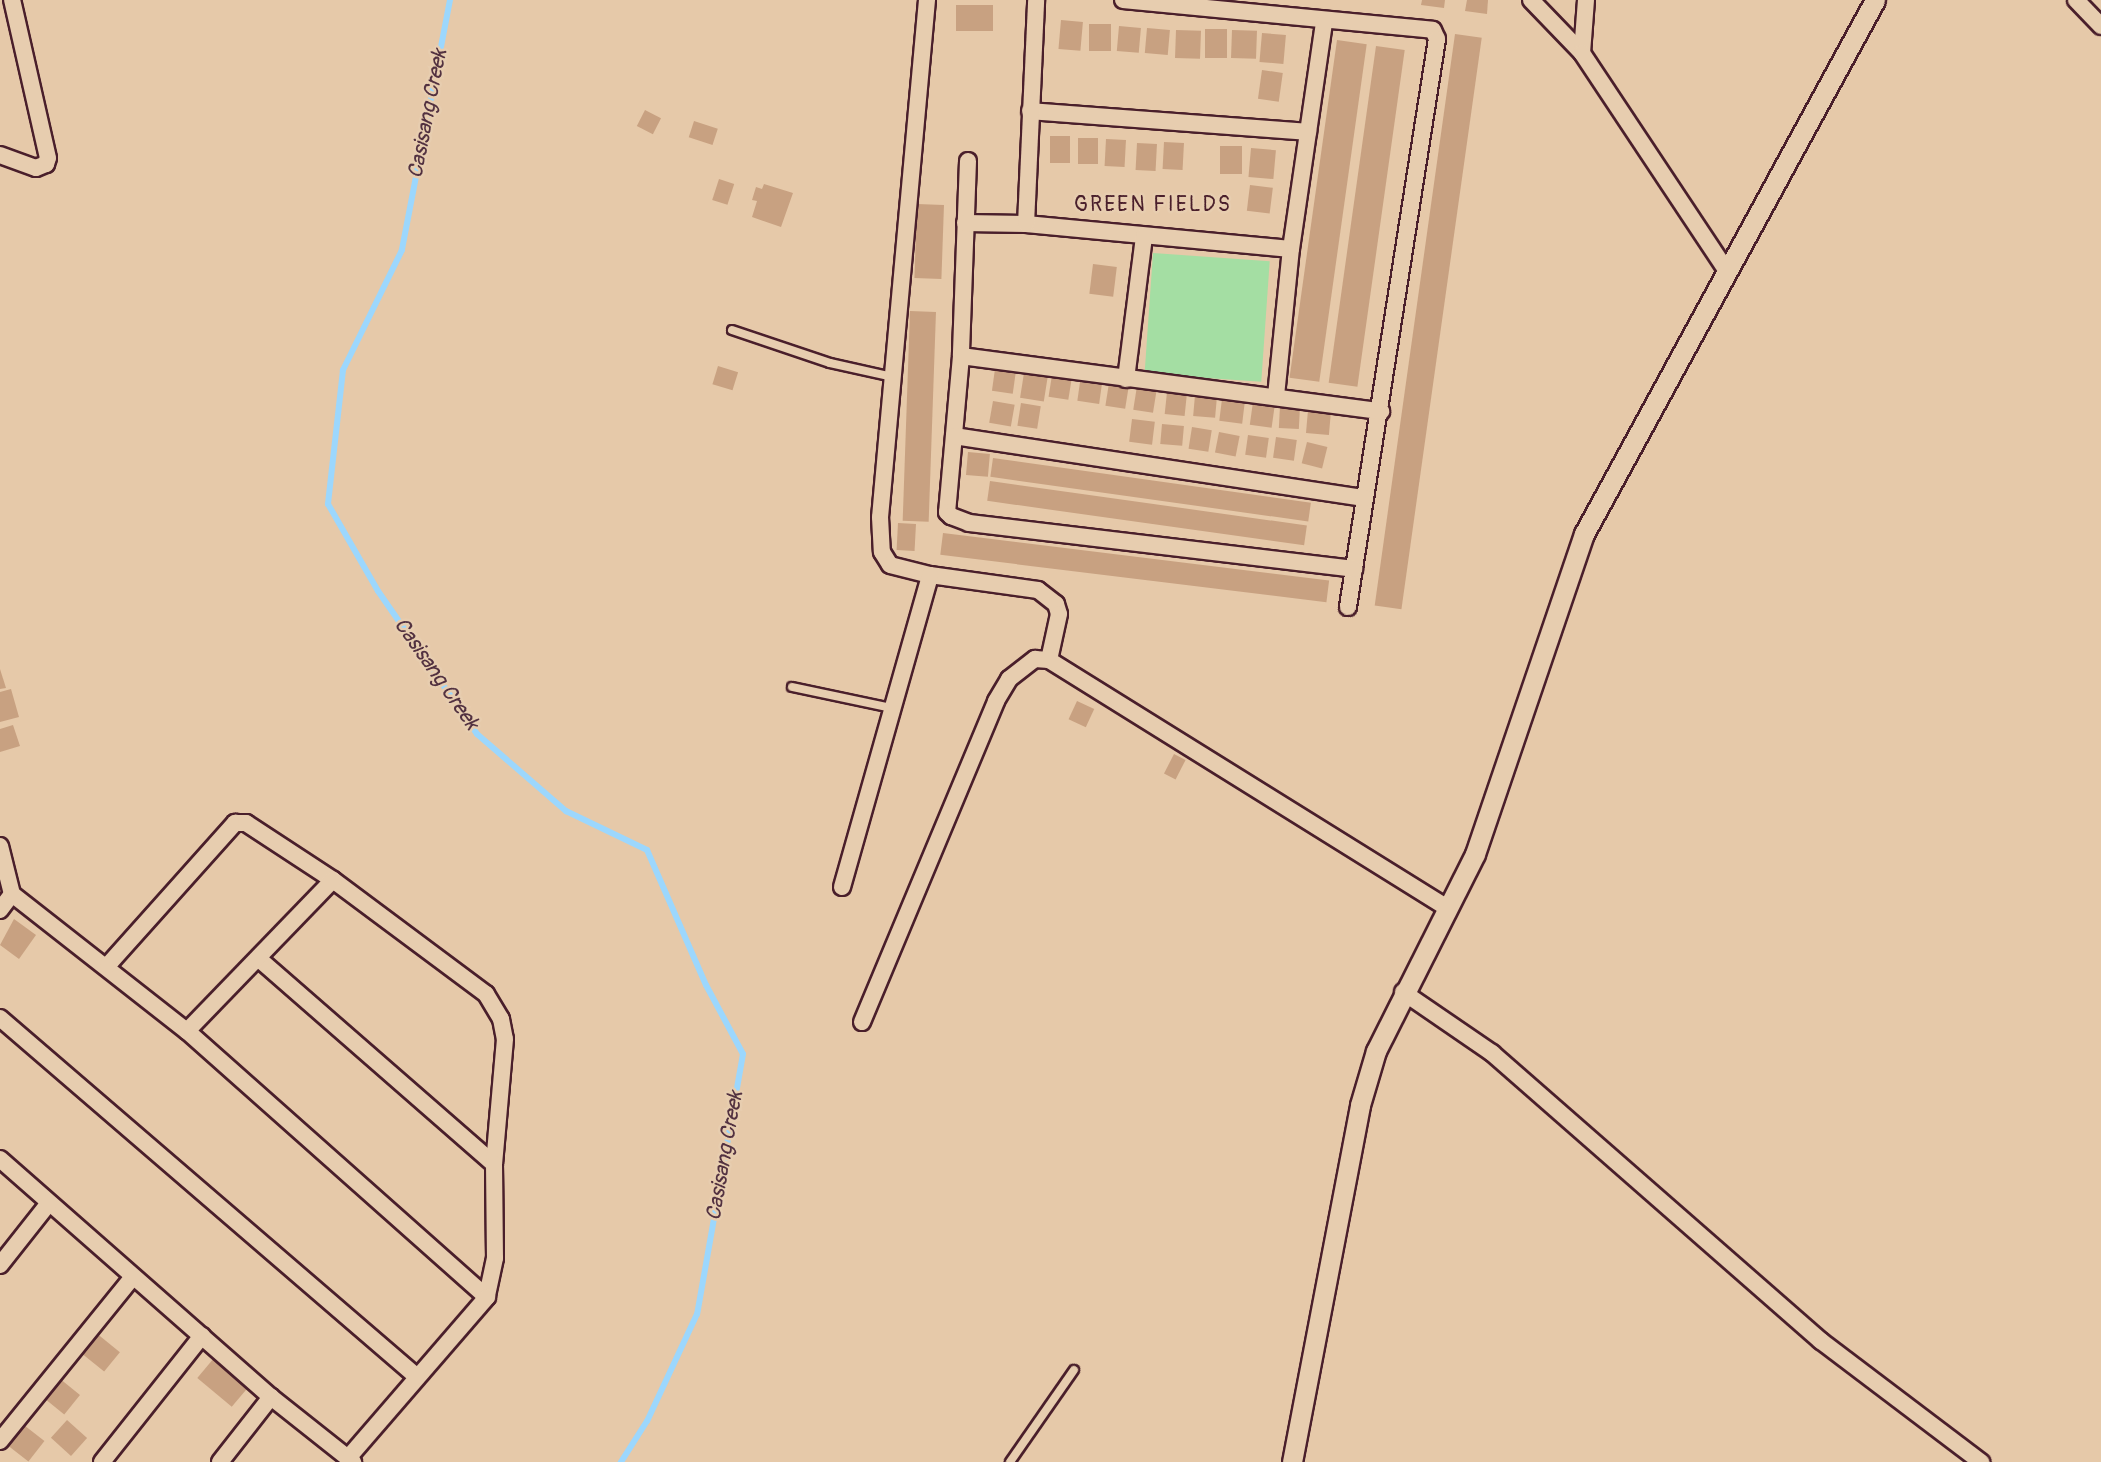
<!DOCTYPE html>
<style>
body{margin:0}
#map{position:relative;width:2101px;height:1462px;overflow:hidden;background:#e6c9a9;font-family:Pangolin,sans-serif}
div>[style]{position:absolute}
.green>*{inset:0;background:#a4dea3;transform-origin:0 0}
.stream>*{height:6px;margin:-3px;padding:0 3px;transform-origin:3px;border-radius:3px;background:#9cd7fd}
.building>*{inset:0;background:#c8a181;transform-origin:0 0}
.roads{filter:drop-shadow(2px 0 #4a1f2b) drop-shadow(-2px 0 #4a1f2b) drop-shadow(0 2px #4a1f2b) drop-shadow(0 -2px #4a1f2b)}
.service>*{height:8px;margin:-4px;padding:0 4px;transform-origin:4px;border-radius:4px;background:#e7cdaf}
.minor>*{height:16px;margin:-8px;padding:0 8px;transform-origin:8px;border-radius:8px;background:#e7cdaf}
.tertiary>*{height:19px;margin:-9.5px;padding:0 9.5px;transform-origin:9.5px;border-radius:9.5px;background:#e7cdaf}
span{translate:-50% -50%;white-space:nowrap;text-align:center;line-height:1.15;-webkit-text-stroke:5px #e7cdaf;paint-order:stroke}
.water-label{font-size:21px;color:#523140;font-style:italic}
.neighbourhood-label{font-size:21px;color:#4a1f2b;letter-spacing:2px}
</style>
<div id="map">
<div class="green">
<i style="left:1153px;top:253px;width:117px;height:121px;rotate:4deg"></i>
</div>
<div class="stream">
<i style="left:450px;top:0;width:255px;rotate:100.9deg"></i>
<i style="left:402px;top:250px;width:134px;rotate:116.2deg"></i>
<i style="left:343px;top:370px;width:135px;rotate:96.4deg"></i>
<i style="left:328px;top:504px;width:100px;rotate:60.1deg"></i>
<i style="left:378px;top:591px;width:174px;rotate:55.3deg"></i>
<i style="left:477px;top:734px;width:118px;rotate:40.9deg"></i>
<i style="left:566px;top:811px;width:90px;rotate:25.7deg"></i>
<i style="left:647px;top:850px;width:147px;rotate:66.4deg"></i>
<i style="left:706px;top:985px;width:78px;rotate:61.8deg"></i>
<i style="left:743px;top:1054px;width:264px;rotate:100deg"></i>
<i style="left:697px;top:1314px;width:118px;rotate:115deg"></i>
<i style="left:647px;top:1421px;width:49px;rotate:122.4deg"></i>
</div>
<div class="building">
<i style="clip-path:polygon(1422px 0,1445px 0,1444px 8px,1421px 5px)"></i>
<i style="clip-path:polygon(1467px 0,1488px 0,1487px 14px,1465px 11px)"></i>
<i style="left:956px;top:5px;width:37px;height:26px"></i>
<i style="left:1061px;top:20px;width:22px;height:29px;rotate:5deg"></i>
<i style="left:1089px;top:24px;width:22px;height:27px"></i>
<i style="left:1119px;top:26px;width:22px;height:25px;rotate:5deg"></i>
<i style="left:1147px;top:28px;width:23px;height:25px;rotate:5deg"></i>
<i style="left:1227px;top:29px;width:29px;height:22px;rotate:90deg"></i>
<i style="left:1176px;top:30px;width:25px;height:28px;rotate:2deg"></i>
<i style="left:1232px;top:30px;width:25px;height:28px;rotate:2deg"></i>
<i style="left:1262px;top:33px;width:24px;height:29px;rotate:5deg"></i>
<i style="left:1455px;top:34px;width:27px;height:577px;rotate:8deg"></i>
<i style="left:1337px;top:40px;width:30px;height:341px;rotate:8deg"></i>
<i style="left:1376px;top:46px;width:29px;height:340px;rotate:8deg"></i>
<i style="left:1262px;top:70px;width:21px;height:29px;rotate:8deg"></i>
<i style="left:645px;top:110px;width:18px;height:18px;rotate:27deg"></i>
<i style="left:694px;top:121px;width:25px;height:17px;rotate:18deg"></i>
<i style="left:1050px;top:136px;width:20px;height:27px"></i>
<i style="left:1078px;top:138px;width:20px;height:26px"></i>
<i style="left:1106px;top:139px;width:20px;height:27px;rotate:3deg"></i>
<i style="left:1164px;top:142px;width:20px;height:27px;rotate:3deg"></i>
<i style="left:1137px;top:143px;width:20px;height:27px;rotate:3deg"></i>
<i style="left:1220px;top:146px;width:22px;height:28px"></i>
<i style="left:1251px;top:148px;width:25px;height:29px;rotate:5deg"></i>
<i style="left:719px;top:179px;width:16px;height:22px;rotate:18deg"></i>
<i style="clip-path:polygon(764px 184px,793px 193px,781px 227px,752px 217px,757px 201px,752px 200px,756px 187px,762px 189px)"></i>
<i style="left:1250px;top:185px;width:23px;height:26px;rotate:7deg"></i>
<i style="left:917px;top:204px;width:27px;height:74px;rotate:2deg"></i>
<i style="left:1093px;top:264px;width:24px;height:30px;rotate:7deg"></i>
<i style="left:910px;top:311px;width:26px;height:210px;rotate:2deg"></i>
<i style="left:718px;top:366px;width:21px;height:19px;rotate:17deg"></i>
<i style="left:995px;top:369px;width:21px;height:22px;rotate:8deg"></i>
<i style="left:1024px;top:373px;width:24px;height:25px;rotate:9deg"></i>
<i style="left:1052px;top:375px;width:20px;height:22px;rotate:9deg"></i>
<i style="left:1080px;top:382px;width:22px;height:19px;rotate:8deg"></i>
<i style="left:1109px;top:383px;width:20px;height:23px;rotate:9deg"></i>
<i style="left:1137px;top:386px;width:20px;height:24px;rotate:9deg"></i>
<i style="left:1167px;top:392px;width:20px;height:22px;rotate:6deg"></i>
<i style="left:1195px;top:395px;width:22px;height:21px;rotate:5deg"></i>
<i style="left:1222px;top:399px;width:23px;height:22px;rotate:7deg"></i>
<i style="left:993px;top:401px;width:22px;height:22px;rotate:10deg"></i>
<i style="left:1253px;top:402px;width:22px;height:23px;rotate:8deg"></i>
<i style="left:1021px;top:403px;width:20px;height:23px;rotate:9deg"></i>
<i style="left:1280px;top:406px;width:20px;height:22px;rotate:3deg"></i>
<i style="left:1308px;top:410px;width:23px;height:23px;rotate:5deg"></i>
<i style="left:1132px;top:419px;width:23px;height:23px;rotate:7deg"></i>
<i style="left:1162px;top:424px;width:22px;height:20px;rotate:5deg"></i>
<i style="left:1192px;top:427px;width:20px;height:22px;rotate:9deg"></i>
<i style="left:1219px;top:432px;width:21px;height:21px;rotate:11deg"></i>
<i style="left:1248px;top:435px;width:21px;height:20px;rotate:8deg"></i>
<i style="left:1276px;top:437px;width:21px;height:21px;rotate:8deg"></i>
<i style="left:1307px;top:442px;width:21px;height:22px;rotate:14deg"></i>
<i style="left:968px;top:452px;width:22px;height:23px;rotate:5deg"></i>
<i style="left:993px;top:458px;width:321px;height:19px;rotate:8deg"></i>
<i style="left:990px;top:481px;width:320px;height:20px;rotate:8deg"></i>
<i style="left:898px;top:523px;width:18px;height:27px;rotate:3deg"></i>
<i style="left:943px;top:533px;width:389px;height:22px;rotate:7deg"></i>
<i style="clip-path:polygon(0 669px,6px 688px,0 689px)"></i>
<i style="clip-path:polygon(11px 689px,19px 717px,0 722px,0 692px)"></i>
<i style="left:1077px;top:701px;width:19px;height:20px;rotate:25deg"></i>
<i style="clip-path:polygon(13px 725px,20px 746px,0 752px,0 729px)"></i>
<i style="left:1174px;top:754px;width:13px;height:22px;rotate:27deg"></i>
<i style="clip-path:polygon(14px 919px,36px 935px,19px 959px,0 945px)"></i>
<i style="left:95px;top:1332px;width:32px;height:25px;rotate:39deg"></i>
<i style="left:214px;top:1358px;width:45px;height:26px;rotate:40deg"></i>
<i style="left:59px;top:1378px;width:27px;height:25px;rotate:39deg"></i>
<i style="left:67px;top:1420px;width:27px;height:24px;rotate:42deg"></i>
<i style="left:20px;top:1422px;width:31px;height:26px;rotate:38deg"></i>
</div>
<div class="roads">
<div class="service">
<i style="left:732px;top:330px;width:103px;rotate:18.6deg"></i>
<i style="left:830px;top:363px;width:65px;rotate:12.5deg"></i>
<i style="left:792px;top:687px;width:102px;rotate:11.9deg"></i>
<i style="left:1010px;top:1462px;width:112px;rotate:-55.2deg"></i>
</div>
<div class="minor">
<i style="left:927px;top:0;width:519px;rotate:95.19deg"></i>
<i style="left:880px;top:517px;width:35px;rotate:87deg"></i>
<i style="left:882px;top:552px;width:15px;rotate:58deg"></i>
<i style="left:890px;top:565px;width:41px;rotate:14deg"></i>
<i style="left:930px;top:575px;width:109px;rotate:7.9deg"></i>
<i style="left:1038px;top:590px;width:23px;rotate:38deg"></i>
<i style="left:1056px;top:604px;width:10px;rotate:73deg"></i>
<i style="left:1059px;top:614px;width:47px;rotate:102.3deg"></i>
<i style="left:1123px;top:0;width:311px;rotate:5.5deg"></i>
<i style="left:1433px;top:30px;width:10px;rotate:66deg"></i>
<i style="left:1437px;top:39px;width:575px;rotate:98.91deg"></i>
<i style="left:1531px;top:0;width:74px;rotate:46.1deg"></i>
<i style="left:1586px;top:0;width:53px;rotate:94.3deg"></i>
<i style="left:1582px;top:53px;width:262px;rotate:56.4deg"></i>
<i style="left:2076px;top:0;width:36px;rotate:46deg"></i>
<i style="left:1030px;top:111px;width:279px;rotate:4.3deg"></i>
<i style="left:0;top:155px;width:38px;rotate:20deg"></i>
<i style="left:36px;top:168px;width:11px;rotate:-22deg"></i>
<i style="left:46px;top:164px;width:6px;rotate:-72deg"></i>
<i style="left:48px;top:158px;width:162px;rotate:-102.8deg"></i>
<i style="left:968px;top:161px;width:195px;rotate:92.1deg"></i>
<i style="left:961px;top:356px;width:157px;rotate:95.1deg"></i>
<i style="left:947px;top:512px;width:6px;rotate:45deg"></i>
<i style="left:951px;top:516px;width:19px;rotate:21deg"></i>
<i style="left:969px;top:523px;width:388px;rotate:6.8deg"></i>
<i style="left:965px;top:223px;width:61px;rotate:0.9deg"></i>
<i style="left:1026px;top:224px;width:266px;rotate:5.4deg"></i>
<i style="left:1026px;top:224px;width:224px;rotate:-87.4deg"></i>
<i style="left:961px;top:356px;width:424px;rotate:7.5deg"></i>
<i style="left:1126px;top:379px;width:144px;rotate:-82.8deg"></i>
<i style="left:1276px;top:396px;width:148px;rotate:-84.2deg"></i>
<i style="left:1291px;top:249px;width:229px;rotate:-81.7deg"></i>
<i style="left:954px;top:436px;width:415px;rotate:8.6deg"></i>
<i style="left:0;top:846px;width:49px;rotate:76deg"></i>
<i style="left:12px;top:894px;width:20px;rotate:127deg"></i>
<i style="left:842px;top:887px;width:324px;rotate:-74.2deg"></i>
<i style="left:12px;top:894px;width:222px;rotate:38.1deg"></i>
<i style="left:187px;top:1031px;width:401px;rotate:41.6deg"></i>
<i style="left:259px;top:959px;width:312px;rotate:41.1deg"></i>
<i style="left:108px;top:965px;width:191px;rotate:-48.2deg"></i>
<i style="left:235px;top:823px;width:11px"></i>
<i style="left:246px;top:823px;width:104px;rotate:33.2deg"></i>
<i style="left:333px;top:880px;width:191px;rotate:36.7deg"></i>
<i style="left:486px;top:994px;width:29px;rotate:59deg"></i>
<i style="left:501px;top:1019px;width:20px;rotate:79deg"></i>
<i style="left:505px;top:1039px;width:125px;rotate:95deg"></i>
<i style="left:494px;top:1164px;width:94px;rotate:89.4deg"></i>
<i style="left:495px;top:1258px;width:40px;rotate:102deg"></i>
<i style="left:487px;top:1297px;width:213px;rotate:130.8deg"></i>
<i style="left:1403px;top:992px;width:108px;rotate:34.4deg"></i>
<i style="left:1492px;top:1053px;width:437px;rotate:41.2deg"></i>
<i style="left:1821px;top:1341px;width:201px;rotate:37.1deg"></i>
<i style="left:0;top:1018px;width:549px;rotate:40.71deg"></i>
<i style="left:862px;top:1022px;width:348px;rotate:-67.3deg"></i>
<i style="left:996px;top:701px;width:26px;rotate:-59deg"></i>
<i style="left:1009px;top:679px;width:33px;rotate:-38deg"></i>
<i style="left:1035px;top:659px;width:14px;rotate:4deg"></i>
<i style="left:1049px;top:660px;width:470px;rotate:31.9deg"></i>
<i style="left:187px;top:1031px;width:210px;rotate:-46deg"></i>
<i style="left:0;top:1159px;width:361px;rotate:41.3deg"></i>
<i style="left:271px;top:1397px;width:105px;rotate:38.4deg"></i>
<i style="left:0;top:1265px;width:79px;rotate:-51.7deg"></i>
<i style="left:0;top:1441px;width:211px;rotate:-51deg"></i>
<i style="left:102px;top:1462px;width:161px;rotate:-51.6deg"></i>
<i style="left:220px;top:1462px;width:83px;rotate:-51.9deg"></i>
</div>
<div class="tertiary">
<i style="left:1292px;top:1462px;width:363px;rotate:-79.2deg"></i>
<i style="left:1360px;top:1105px;width:56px;rotate:-73.5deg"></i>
<i style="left:1376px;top:1051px;width:220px;rotate:-63.3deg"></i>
<i style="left:1475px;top:854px;width:338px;rotate:-71.2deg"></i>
<i style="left:1584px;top:534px;width:608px;rotate:-61.41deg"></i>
</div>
</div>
<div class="water-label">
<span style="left:428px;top:114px;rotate:-79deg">Casisang Creek</span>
<span style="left:436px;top:674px;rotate:55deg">Casisang Creek</span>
<span style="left:725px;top:1156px;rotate:-80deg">Casisang Creek</span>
</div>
<div class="neighbourhood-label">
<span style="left:1153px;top:205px">GREEN FIELDS</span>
</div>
</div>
